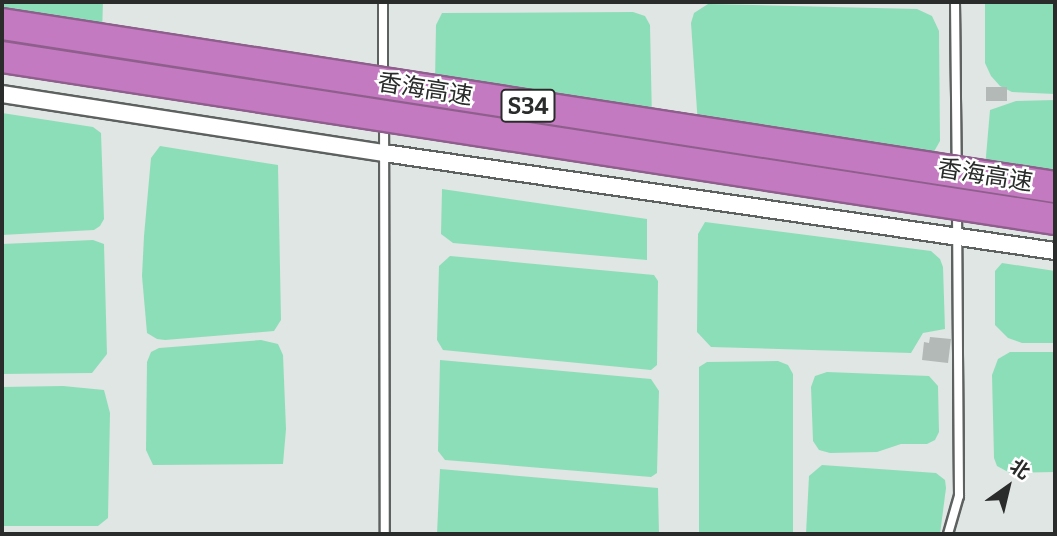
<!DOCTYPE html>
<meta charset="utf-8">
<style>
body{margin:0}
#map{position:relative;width:1057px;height:536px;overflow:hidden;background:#e0e6e3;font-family:Bitter,"Noto Sans SC",serif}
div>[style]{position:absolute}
.water>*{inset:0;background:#8cdeb8}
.building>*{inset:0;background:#b3b9b6;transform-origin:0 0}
.roads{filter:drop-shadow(2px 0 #5d615f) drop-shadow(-2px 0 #5d615f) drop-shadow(0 2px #5d615f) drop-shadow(0 -2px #5d615f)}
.service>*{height:8px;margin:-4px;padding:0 4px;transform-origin:4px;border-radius:4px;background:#fff}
.minor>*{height:16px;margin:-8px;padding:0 8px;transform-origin:8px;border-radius:8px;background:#fff}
.bridges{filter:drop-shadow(2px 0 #8e5f8c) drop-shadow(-2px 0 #8e5f8c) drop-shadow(0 2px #8e5f8c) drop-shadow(0 -2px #8e5f8c)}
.motorway-bridge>*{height:30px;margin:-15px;padding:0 15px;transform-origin:15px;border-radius:15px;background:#c47ac1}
span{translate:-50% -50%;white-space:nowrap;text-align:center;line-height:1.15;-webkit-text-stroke:5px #fff;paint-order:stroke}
.shield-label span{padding:2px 5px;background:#fff;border:2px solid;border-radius:5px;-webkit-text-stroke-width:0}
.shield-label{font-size:23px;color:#2a2c2b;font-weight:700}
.street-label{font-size:24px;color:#2a2c2b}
.frame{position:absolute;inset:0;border:4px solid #2a2c2b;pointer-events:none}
.north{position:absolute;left:973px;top:452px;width:70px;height:70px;-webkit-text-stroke:5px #fff;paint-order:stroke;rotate:34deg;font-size:19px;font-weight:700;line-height:28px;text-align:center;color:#2a2c2b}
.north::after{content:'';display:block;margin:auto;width:24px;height:32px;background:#2a2c2b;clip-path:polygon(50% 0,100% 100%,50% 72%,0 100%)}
</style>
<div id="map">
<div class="water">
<i style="clip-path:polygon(2px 2px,103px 2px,102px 33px,2px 18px)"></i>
<i style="clip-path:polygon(985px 2px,1055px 2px,1055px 94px,1012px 92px,1000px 86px,991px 76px,985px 63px)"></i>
<i style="clip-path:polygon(708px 4px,917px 9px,932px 16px,939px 31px,940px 141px,931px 157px,698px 125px,691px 23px,694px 13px)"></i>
<i style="clip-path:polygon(633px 12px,645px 16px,650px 25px,652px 121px,435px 81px,436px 25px,442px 13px)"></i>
<i style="clip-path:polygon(1055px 100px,1055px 178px,985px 168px,990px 110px,1016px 101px)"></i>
<i style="clip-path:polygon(2px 113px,93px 127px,101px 133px,104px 219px,100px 226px,94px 230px,2px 235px)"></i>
<i style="clip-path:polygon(160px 146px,278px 165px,281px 320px,274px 331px,165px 340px,157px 339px,147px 333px,142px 276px,144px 236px,151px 158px)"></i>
<i style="clip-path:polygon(442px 189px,647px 219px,647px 260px,453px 243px,441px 234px)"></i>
<i style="clip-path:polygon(705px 222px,931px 251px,940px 259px,943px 267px,945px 329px,923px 333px,911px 353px,711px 347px,697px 332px,698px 234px)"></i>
<i style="clip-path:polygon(93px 240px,104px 244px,107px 354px,92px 373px,2px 374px,2px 244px)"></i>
<i style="clip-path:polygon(450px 256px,654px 275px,658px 281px,657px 365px,651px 370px,443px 350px,437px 340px,439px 266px)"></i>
<i style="clip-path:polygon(1002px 263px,1055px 271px,1055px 343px,1022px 343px,1008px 338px,995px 325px,995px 271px)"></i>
<i style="clip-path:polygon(261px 340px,278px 344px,283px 355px,286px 429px,283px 464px,153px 465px,146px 450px,147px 362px,151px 352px,159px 348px)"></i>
<i style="clip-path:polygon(1010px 352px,1055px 352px,1055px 472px,1010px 473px,997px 466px,994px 458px,992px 375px,998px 359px)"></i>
<i style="clip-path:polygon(440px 360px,651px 379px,659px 391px,657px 473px,651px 477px,445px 460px,438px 451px)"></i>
<i style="clip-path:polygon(778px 361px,788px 365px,793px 374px,793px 534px,699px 534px,699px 367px,707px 362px)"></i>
<i style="clip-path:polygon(827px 372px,929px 376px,938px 386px,939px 432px,935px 440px,927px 444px,901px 444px,877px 452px,830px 453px,819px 450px,813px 441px,811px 387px,815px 376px)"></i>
<i style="clip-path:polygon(63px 386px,104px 390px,110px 413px,108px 518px,98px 526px,2px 526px,2px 387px)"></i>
<i style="clip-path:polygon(822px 465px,936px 473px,945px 480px,946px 488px,940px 534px,806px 534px,809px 476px)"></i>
<i style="clip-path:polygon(440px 469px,658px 488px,659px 534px,437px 534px)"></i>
</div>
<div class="building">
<i style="left:986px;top:87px;width:21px;height:14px"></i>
<i style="clip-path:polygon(930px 337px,951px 339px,948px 363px,922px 360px,924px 342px,929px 343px)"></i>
</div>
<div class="roads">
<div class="service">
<i style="left:383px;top:2px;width:74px;rotate:90deg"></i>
<i style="left:955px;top:2px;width:196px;rotate:89.4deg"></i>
<i style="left:384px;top:89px;width:445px;rotate:89.9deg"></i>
<i style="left:948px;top:534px;width:40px;rotate:-74deg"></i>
<i style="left:959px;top:496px;width:285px;rotate:-90.4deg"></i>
</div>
<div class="minor">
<i style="left:2px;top:94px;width:387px;rotate:8.8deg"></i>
<i style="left:384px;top:153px;width:678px;rotate:8.31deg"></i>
</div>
</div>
<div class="bridges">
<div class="motorway-bridge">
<i style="left:2px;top:24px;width:1066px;rotate:8.8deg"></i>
<i style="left:2px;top:57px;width:1065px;rotate:8.75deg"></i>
</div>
</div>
<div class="shield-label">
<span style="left:528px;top:106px">S34</span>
</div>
<div class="street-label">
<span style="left:425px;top:90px;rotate:9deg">香海高速</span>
<span style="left:985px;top:176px;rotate:9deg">香海高速</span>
</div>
<div class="frame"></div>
<div class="north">北</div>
</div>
